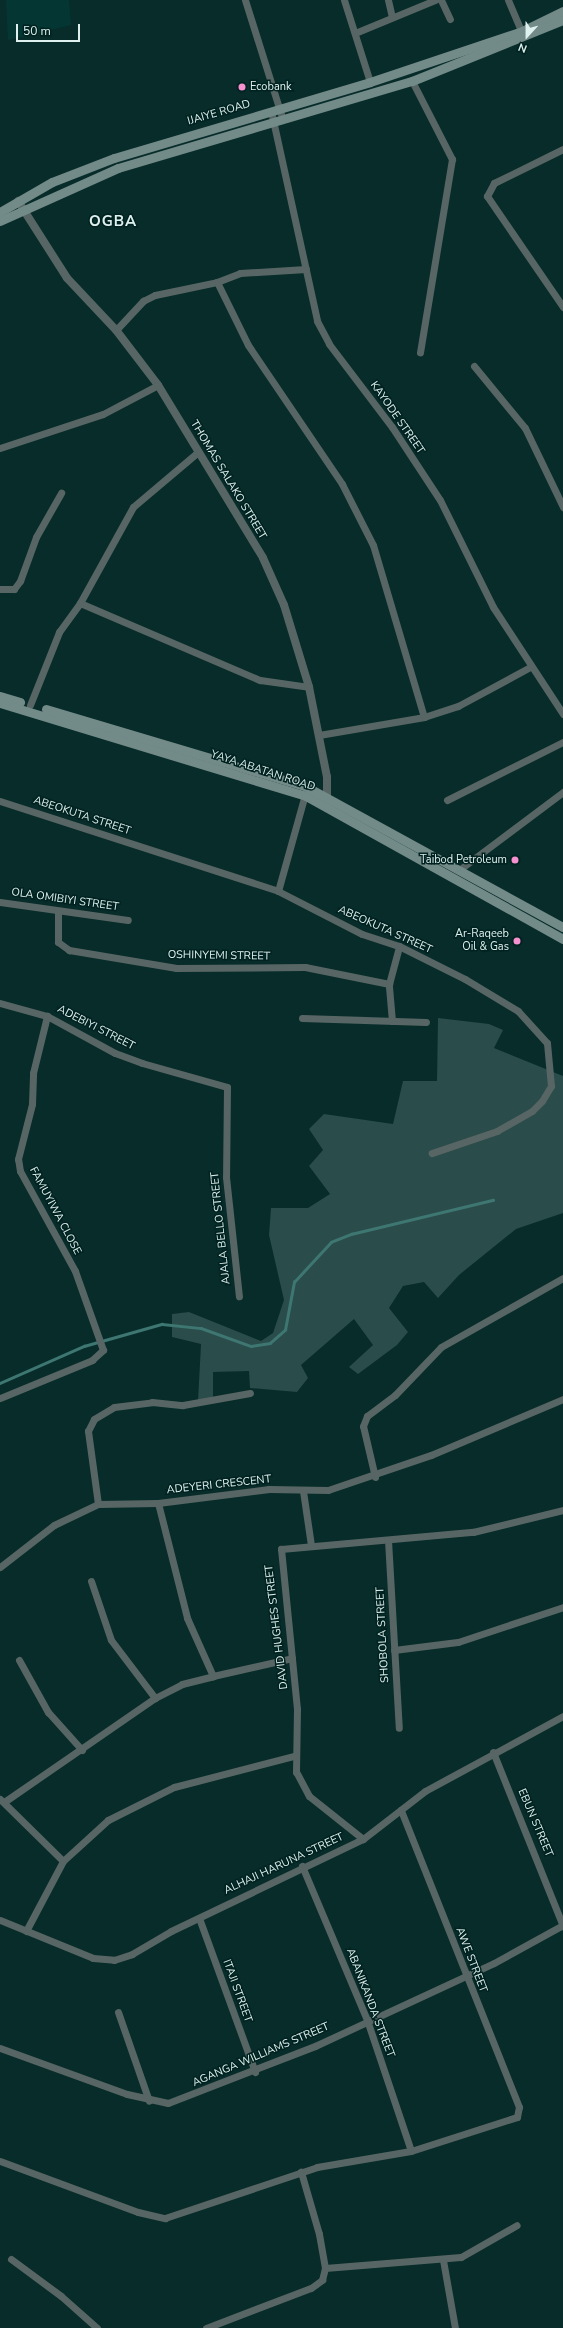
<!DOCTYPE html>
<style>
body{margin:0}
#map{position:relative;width:563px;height:2328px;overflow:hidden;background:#072c2a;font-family:"Nunito Sans",sans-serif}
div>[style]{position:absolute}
.built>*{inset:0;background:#043734}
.green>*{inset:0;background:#2a4c4a}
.stream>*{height:2.5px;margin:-1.25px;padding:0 1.25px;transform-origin:1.25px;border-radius:1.25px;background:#3e7672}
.minor>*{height:7px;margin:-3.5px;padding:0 3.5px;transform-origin:3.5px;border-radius:3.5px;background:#576664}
.tertiary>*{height:8px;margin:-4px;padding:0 4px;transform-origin:4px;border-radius:4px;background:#576664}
.secondary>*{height:9px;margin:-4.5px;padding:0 4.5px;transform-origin:4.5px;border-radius:4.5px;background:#728a88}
.dots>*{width:11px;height:11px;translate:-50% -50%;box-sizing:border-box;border:2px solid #002220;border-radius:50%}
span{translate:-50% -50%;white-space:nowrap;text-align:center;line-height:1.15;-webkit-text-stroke:3px #002220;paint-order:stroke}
.poi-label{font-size:11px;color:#def1ef}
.left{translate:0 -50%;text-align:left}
.right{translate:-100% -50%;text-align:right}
.street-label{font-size:11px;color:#def1ef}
.district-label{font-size:15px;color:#def1ef;font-weight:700;letter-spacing:1px}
.north{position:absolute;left:507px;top:16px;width:40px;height:40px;-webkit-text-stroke:3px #002220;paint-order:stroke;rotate:201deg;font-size:11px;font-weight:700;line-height:16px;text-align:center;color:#def1ef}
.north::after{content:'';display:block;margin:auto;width:14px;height:18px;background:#def1ef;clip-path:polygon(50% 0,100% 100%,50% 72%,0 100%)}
.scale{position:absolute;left:16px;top:24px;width:64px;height:18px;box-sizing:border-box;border:2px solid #def1ef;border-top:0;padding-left:5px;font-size:12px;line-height:14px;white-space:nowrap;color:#def1ef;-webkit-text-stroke:3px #002220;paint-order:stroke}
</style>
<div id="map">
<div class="built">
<i style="clip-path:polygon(6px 0,69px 0,71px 25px,8px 40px)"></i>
</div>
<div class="green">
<i style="clip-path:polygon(438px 1018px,489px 1024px,503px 1030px,494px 1048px,563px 1076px,563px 1213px,516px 1229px,459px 1275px,438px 1298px,424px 1282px,403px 1286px,389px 1308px,408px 1332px,397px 1345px,358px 1374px,349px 1367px,373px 1345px,354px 1319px,301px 1365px,308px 1378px,297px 1392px,250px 1388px,249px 1371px,213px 1372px,213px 1401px,198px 1401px,201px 1344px,172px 1337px,172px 1314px,189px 1312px,261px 1341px,273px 1333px,284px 1300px,269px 1235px,271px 1208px,308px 1208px,330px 1194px,309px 1166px,323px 1150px,309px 1129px,324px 1114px,393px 1124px,403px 1081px,437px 1081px)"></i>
</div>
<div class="stream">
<i style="left:0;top:1383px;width:92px;rotate:-23.8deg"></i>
<i style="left:84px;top:1346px;width:81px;rotate:-15.8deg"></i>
<i style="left:162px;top:1324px;width:39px;rotate:6deg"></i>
<i style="left:201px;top:1328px;width:53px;rotate:19.8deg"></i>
<i style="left:251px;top:1346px;width:19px;rotate:-9deg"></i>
<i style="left:270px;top:1343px;width:20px;rotate:-41deg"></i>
<i style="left:285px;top:1330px;width:49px;rotate:-79.4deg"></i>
<i style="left:294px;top:1282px;width:54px;rotate:-47.2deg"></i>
<i style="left:331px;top:1242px;width:22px;rotate:-22deg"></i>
<i style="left:351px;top:1234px;width:146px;rotate:-13.5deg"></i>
</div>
<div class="minor">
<i style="left:245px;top:0;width:123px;rotate:72.5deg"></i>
<i style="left:344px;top:0;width:86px;rotate:72.4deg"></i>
<i style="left:388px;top:0;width:17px;rotate:77deg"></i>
<i style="left:441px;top:0;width:21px;rotate:65deg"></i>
<i style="left:508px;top:0;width:38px;rotate:67deg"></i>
<i style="left:355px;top:33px;width:87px;rotate:-22.4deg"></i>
<i style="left:412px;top:81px;width:88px;rotate:62.9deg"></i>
<i style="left:452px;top:159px;width:196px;rotate:99.4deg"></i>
<i style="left:271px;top:111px;width:215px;rotate:77.6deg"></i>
<i style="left:317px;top:321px;width:26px;rotate:62deg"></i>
<i style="left:329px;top:344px;width:104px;rotate:52.8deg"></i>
<i style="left:392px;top:427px;width:87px;rotate:56.7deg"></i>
<i style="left:440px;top:500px;width:119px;rotate:63.6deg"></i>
<i style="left:493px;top:607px;width:128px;rotate:56.8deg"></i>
<i style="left:563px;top:149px;width:77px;rotate:153.8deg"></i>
<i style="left:494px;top:183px;width:15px;rotate:118deg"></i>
<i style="left:487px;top:196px;width:135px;rotate:55.6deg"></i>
<i style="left:217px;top:282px;width:70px;rotate:63.8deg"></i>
<i style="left:248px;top:345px;width:168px;rotate:55.9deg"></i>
<i style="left:342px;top:484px;width:68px;rotate:63.1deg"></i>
<i style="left:373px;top:545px;width:179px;rotate:73.5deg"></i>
<i style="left:116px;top:330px;width:40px;rotate:-47deg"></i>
<i style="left:143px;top:301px;width:13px;rotate:-27deg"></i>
<i style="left:155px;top:295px;width:63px;rotate:-11.8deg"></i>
<i style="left:217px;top:282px;width:25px;rotate:-21deg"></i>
<i style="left:240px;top:273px;width:66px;rotate:-3.5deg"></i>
<i style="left:474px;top:366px;width:80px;rotate:50.6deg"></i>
<i style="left:525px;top:428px;width:88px;rotate:64.3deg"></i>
<i style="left:0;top:448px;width:108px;rotate:-18.3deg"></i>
<i style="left:103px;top:414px;width:62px;rotate:-27.8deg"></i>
<i style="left:198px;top:452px;width:85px;rotate:139.8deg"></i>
<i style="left:133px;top:507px;width:110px;rotate:118.9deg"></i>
<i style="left:80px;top:603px;width:196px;rotate:23.2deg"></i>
<i style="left:260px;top:680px;width:49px;rotate:8.1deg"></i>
<i style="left:0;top:589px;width:14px"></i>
<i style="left:14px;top:589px;width:10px;rotate:-53deg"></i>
<i style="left:20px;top:581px;width:47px;rotate:-70deg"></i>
<i style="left:36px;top:537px;width:51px;rotate:-60.4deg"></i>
<i style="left:30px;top:705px;width:79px;rotate:-68.3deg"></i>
<i style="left:59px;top:632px;width:36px;rotate:-54deg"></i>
<i style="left:319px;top:735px;width:107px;rotate:-9.7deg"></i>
<i style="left:424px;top:717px;width:36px;rotate:-18deg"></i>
<i style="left:458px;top:706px;width:82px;rotate:-28.4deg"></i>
<i style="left:447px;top:800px;width:130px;rotate:-26.6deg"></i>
<i style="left:0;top:801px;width:292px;rotate:17.9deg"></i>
<i style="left:278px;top:891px;width:94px;rotate:27.1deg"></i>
<i style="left:362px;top:934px;width:39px;rotate:18deg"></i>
<i style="left:399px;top:946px;width:74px;rotate:26.6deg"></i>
<i style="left:465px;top:979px;width:62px;rotate:31.1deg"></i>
<i style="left:518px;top:1011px;width:43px;rotate:47.8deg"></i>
<i style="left:547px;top:1043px;width:43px;rotate:84.7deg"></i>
<i style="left:551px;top:1086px;width:17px;rotate:121deg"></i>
<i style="left:542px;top:1101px;width:14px;rotate:135deg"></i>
<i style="left:532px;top:1111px;width:40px;rotate:150.3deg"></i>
<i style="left:497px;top:1131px;width:69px;rotate:161.3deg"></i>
<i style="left:459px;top:870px;width:130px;rotate:-36.9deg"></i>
<i style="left:278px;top:891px;width:104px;rotate:-74.4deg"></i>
<i style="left:0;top:902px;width:129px;rotate:8deg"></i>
<i style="left:58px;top:912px;width:30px;rotate:90deg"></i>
<i style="left:58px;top:942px;width:14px;rotate:36deg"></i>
<i style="left:69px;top:950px;width:109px;rotate:9.5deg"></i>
<i style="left:176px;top:968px;width:129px;rotate:-0.4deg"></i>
<i style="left:305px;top:967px;width:86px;rotate:11.4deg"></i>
<i style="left:0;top:1003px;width:49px;rotate:15.5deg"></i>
<i style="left:47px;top:1016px;width:77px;rotate:28.6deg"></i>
<i style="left:115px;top:1053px;width:29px;rotate:20deg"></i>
<i style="left:142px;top:1063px;width:88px;rotate:15.8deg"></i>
<i style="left:227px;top:1087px;width:90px;rotate:90.6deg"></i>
<i style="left:226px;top:1177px;width:120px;rotate:83.8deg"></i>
<i style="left:302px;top:1018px;width:124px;rotate:1.8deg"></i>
<i style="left:392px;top:1021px;width:37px;rotate:-95deg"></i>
<i style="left:389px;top:984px;width:39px;rotate:-75deg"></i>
<i style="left:0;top:1398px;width:100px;rotate:-22.4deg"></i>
<i style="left:92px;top:1360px;width:15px;rotate:-42deg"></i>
<i style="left:103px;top:1350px;width:84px;rotate:-109.5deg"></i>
<i style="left:75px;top:1271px;width:114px;rotate:-118.8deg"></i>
<i style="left:20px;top:1171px;width:12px;rotate:-99deg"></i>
<i style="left:18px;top:1159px;width:57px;rotate:-75.7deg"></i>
<i style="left:32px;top:1104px;width:31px;rotate:-88deg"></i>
<i style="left:33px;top:1073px;width:59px;rotate:-76.2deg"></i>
<i style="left:375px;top:1477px;width:52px;rotate:-103.2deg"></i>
<i style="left:363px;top:1426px;width:11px;rotate:-68deg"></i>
<i style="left:367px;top:1416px;width:35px;rotate:-37deg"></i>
<i style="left:395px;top:1395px;width:66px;rotate:-46.2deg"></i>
<i style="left:441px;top:1347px;width:140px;rotate:-29.5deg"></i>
<i style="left:303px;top:1491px;width:55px;rotate:81.6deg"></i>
<i style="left:158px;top:1503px;width:119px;rotate:75.8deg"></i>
<i style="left:187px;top:1618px;width:64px;rotate:65.9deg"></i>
<i style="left:213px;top:1676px;width:81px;rotate:-12.8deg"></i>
<i style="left:98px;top:1504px;width:74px;rotate:-97.8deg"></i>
<i style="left:88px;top:1431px;width:13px;rotate:-63deg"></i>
<i style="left:94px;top:1419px;width:23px;rotate:-31deg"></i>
<i style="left:114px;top:1407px;width:38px;rotate:-7deg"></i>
<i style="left:152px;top:1402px;width:31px;rotate:6deg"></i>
<i style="left:183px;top:1405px;width:68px;rotate:-10.2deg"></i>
<i style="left:388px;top:1540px;width:188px;rotate:86.7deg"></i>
<i style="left:0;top:1567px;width:68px;rotate:-37.9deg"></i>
<i style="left:54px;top:1525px;width:49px;rotate:-25.5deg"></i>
<i style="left:98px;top:1504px;width:60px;rotate:-1deg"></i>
<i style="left:158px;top:1503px;width:112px;rotate:-7.2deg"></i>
<i style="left:269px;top:1489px;width:59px;rotate:1deg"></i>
<i style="left:328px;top:1490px;width:109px;rotate:-18.8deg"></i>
<i style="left:431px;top:1455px;width:143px;rotate:-23deg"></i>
<i style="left:91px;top:1581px;width:62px;rotate:71.3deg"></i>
<i style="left:111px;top:1640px;width:73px;rotate:52.8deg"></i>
<i style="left:394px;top:1650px;width:64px;rotate:-7.1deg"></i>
<i style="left:458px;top:1642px;width:111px;rotate:-18.4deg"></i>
<i style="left:19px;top:1660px;width:60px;rotate:60.9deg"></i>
<i style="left:48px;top:1712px;width:51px;rotate:48.2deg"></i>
<i style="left:493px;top:1752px;width:188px;rotate:68.1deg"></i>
<i style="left:0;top:1799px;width:88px;rotate:44.5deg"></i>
<i style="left:4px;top:1802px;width:183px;rotate:-34.6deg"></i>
<i style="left:155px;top:1698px;width:30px;rotate:-27deg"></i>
<i style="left:182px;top:1684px;width:32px;rotate:-14deg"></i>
<i style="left:363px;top:1839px;width:69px;rotate:-141.5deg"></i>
<i style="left:309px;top:1796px;width:27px;rotate:-118deg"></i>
<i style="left:296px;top:1772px;width:63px;rotate:-89.1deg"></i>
<i style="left:297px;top:1709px;width:161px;rotate:-95.7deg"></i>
<i style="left:281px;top:1549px;width:193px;rotate:-5.1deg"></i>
<i style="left:473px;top:1532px;width:93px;rotate:-13.7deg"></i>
<i style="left:302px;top:1866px;width:167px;rotate:67.1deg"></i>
<i style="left:367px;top:2020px;width:138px;rotate:71.4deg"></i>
<i style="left:199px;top:1918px;width:164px;rotate:70deg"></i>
<i style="left:0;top:1920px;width:100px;rotate:22.2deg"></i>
<i style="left:93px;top:1958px;width:21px;rotate:5deg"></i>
<i style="left:114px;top:1960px;width:19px;rotate:-18deg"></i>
<i style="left:132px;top:1954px;width:45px;rotate:-30.5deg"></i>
<i style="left:171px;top:1931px;width:213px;rotate:-25.6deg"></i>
<i style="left:363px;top:1839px;width:78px;rotate:-37.7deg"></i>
<i style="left:425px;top:1791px;width:157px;rotate:-28.5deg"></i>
<i style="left:26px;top:1931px;width:79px;rotate:-62.1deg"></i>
<i style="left:63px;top:1861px;width:61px;rotate:-42.3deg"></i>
<i style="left:108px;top:1820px;width:74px;rotate:-26.6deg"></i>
<i style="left:174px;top:1787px;width:124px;rotate:-14.5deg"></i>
<i style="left:118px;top:2012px;width:94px;rotate:70.8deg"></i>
<i style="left:0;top:2048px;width:135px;rotate:19.9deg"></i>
<i style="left:127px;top:2094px;width:42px;rotate:12.4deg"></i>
<i style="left:168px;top:2103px;width:158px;rotate:-21.2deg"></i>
<i style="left:315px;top:2046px;width:197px;rotate:-24.9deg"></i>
<i style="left:494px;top:1963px;width:79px;rotate:-28.8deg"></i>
<i style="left:0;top:2161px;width:147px;rotate:20.3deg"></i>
<i style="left:138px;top:2212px;width:28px;rotate:13deg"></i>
<i style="left:165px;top:2218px;width:160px;rotate:-18.5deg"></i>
<i style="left:317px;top:2167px;width:95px;rotate:-9.7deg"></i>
<i style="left:411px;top:2151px;width:111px;rotate:-17.8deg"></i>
<i style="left:517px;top:2117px;width:10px;rotate:-79deg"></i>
<i style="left:519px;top:2107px;width:320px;rotate:-111.7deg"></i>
<i style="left:11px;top:2259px;width:62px;rotate:36.5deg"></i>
<i style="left:61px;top:2296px;width:48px;rotate:41.6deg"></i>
<i style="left:443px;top:2260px;width:69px;rotate:80deg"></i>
<i style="left:325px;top:2268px;width:136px;rotate:-4.6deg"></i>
<i style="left:461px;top:2257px;width:64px;rotate:-29.7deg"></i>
<i style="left:206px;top:2328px;width:112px;rotate:-20.9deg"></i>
<i style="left:311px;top:2288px;width:14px;rotate:-36deg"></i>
<i style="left:322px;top:2280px;width:12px;rotate:-76deg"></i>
<i style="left:325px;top:2268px;width:35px;rotate:-100deg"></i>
<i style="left:319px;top:2234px;width:65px;rotate:-106.2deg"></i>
</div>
<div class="tertiary">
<i style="left:18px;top:201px;width:91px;rotate:57.5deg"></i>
<i style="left:67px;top:278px;width:71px;rotate:46.7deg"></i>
<i style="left:116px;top:330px;width:69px;rotate:52.6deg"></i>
<i style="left:158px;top:385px;width:202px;rotate:58.7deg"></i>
<i style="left:263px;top:558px;width:51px;rotate:65.9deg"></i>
<i style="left:284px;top:605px;width:86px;rotate:73deg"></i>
<i style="left:309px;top:687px;width:92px;rotate:78.7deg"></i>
<i style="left:327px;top:777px;width:25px;rotate:90deg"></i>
</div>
<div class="secondary">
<i style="left:0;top:212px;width:60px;rotate:-30deg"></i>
<i style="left:52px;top:182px;width:66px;rotate:-21.2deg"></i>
<i style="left:114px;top:158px;width:267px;rotate:-16.5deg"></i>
<i style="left:370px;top:82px;width:160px;rotate:-18.5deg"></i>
<i style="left:522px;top:31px;width:46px;rotate:-26deg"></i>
<i style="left:0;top:221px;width:129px;rotate:-24.2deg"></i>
<i style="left:118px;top:168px;width:307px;rotate:-16.5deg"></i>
<i style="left:412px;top:81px;width:163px;rotate:-22deg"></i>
<i style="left:0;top:696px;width:21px;rotate:17deg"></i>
<i style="left:0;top:703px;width:320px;rotate:16.9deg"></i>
<i style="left:306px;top:796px;width:294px;rotate:29.1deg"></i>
<i style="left:46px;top:709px;width:272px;rotate:16.6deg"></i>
<i style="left:307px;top:787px;width:292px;rotate:28.7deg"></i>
</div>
<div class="dots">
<i style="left:242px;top:87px;background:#f790cf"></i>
<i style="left:515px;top:860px;background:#f790cf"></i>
<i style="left:517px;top:941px;background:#f790cf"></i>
</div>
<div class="poi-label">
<span class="left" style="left:250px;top:87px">Ecobank</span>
<span class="right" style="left:507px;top:860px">Taibod Petroleum</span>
<span class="right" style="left:509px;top:941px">Ar-Raqeeb<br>Oil &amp; Gas</span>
</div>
<div class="street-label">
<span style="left:219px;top:113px;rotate:-16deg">IJAIYE ROAD</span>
<span style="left:397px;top:418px;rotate:55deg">KAYODE STREET</span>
<span style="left:228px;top:480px;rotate:59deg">THOMAS SALAKO STREET</span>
<span style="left:263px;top:771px;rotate:18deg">YAYA ABATAN ROAD</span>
<span style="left:82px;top:816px;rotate:18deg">ABEOKUTA STREET</span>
<span style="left:65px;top:900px;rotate:8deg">OLA OMIBIYI STREET</span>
<span style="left:385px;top:930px;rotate:24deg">ABEOKUTA STREET</span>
<span style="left:219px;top:956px;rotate:1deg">OSHINYEMI STREET</span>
<span style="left:96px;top:1028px;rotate:27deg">ADEBIYI STREET</span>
<span style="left:55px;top:1211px;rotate:62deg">FAMUYIWA CLOSE</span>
<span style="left:221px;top:1228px;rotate:-96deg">AJALA BELLO STREET</span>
<span style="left:219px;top:1485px;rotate:-6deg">ADEYERI CRESCENT</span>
<span style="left:277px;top:1627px;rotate:-97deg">DAVID HUGHES STREET</span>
<span style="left:383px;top:1635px;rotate:-93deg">SHOBOLA STREET</span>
<span style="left:535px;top:1823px;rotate:67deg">EBUN STREET</span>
<span style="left:284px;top:1864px;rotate:-25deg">ALHAJI HARUNA STREET</span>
<span style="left:471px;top:1960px;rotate:69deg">AWE STREET</span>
<span style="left:237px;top:1991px;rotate:70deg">ITAJI STREET</span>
<span style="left:370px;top:2003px;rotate:69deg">ABANIKANDA STREET</span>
<span style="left:261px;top:2055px;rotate:-23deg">AGANGA WILLIAMS STREET</span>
</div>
<div class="district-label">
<span style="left:113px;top:222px">OGBA</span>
</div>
<div class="north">N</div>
<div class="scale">50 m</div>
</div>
